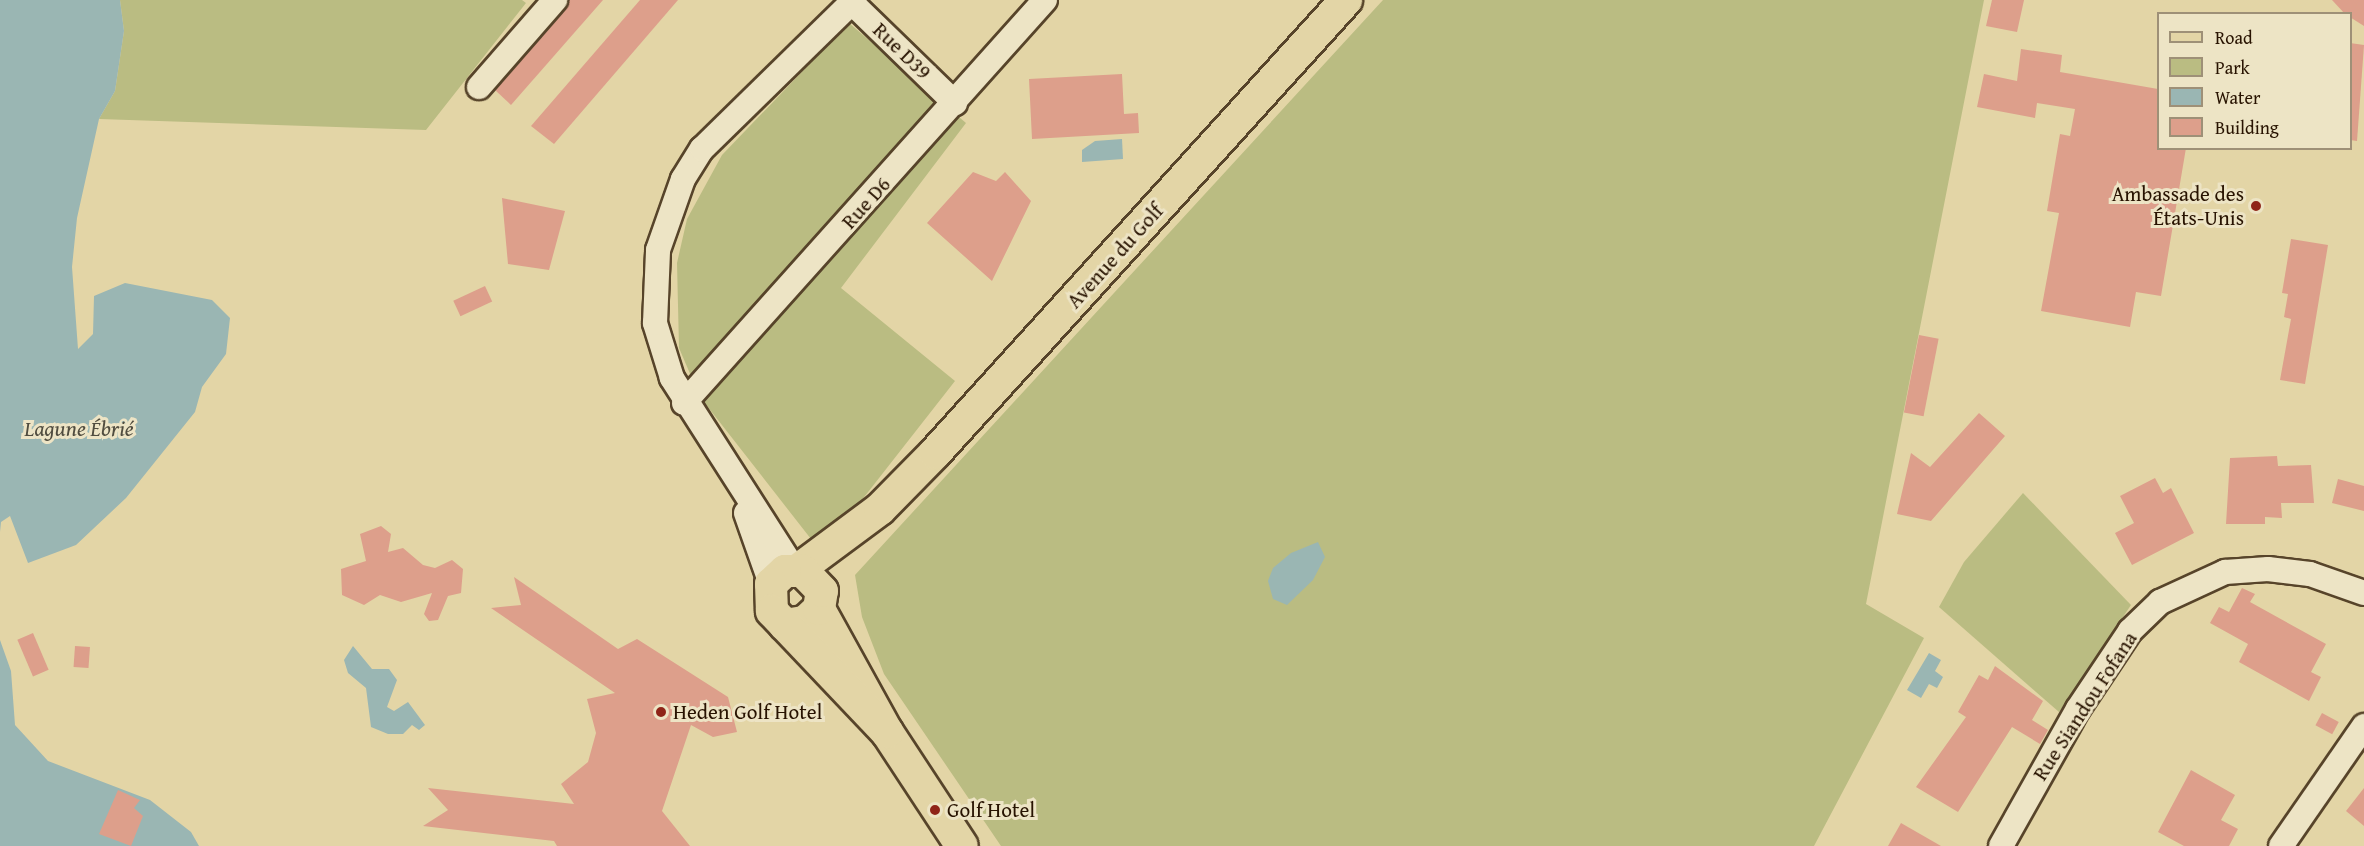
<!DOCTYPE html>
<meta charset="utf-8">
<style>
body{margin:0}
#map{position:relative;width:2364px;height:846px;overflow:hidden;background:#e3d5a6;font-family:"Gentium Book Plus",serif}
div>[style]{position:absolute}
.green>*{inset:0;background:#babc82}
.water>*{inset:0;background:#9ab6b3}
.building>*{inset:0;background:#dd9f8b;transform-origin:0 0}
.roads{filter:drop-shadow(2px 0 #57442a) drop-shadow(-2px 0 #57442a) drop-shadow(0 2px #57442a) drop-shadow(0 -2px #57442a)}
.minor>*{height:24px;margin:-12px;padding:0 12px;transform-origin:12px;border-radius:12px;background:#ede4c5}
.major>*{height:32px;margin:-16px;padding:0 16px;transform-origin:16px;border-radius:16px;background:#e3d5a6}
.dots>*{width:16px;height:16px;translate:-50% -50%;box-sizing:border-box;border:3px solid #ede4c5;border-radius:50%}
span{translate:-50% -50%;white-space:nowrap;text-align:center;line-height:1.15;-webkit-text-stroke:6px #ede4c5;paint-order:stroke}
.street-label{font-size:21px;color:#281301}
.poi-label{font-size:21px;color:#281301}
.right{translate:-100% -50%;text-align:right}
.left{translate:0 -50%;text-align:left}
.water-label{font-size:22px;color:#504c3f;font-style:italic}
.legend{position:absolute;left:2157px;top:12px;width:195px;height:138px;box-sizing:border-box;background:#ede4c5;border:2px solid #9e9077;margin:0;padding:8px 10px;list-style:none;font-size:18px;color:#281301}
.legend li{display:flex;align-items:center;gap:12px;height:30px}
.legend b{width:30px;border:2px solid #9e9077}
</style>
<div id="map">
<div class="green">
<i style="clip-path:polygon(120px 0,522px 0,526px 3px,426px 130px,99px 119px,115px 91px,124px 31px)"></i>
<i style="clip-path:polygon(1383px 0,1984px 0,1866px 604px,1924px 638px,1814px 846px,1001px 846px,884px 674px,862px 617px,855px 575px)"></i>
<i style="clip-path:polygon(849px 23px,966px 123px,841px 288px,955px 381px,854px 510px,811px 539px,700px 397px,679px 348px,677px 263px,687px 219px,722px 155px)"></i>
<i style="clip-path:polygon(2023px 493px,2131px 605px,2059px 712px,1939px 607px,1964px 562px)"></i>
</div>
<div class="water">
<i style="clip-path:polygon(0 0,120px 0,124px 31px,115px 91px,99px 119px,77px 218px,72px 267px,78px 349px,93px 334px,94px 296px,125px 283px,212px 300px,230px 318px,226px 354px,202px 387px,195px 412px,126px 498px,76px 545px,28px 563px,10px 516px,1px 522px,0 532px)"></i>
<i style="clip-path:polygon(1122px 139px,1123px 159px,1082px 162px,1082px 150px,1095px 141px)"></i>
<i style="clip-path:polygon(1318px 542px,1325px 557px,1313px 580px,1287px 605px,1273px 599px,1268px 581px,1273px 568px,1291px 553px)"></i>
<i style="clip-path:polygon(0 640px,11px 671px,15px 725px,48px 761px,150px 800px,191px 832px,199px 846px,0 846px)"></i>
<i style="clip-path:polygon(353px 646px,372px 669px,389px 669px,397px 680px,387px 707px,394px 711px,408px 702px,425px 725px,419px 730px,412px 725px,403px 734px,388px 734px,371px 727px,366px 688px,348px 673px,344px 660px)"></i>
<i style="clip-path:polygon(1929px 653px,1941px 660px,1935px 671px,1943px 677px,1937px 688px,1929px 684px,1921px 698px,1907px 690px)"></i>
</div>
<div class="building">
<i style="clip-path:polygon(569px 0,603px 0,511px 105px,495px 90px)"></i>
<i style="clip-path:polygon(640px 0,678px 0,554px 144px,531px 126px)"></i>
<i style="clip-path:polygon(1992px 0,2024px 0,2017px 32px,1986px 26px)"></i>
<i style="clip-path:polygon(2332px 0,2364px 0,2364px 26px,2345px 14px)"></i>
<i style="clip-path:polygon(2350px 43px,2364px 45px,2357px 141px,2350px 140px)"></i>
<i style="clip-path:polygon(2021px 49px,2062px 55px,2060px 72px,2158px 89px,2158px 148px,2186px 148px,2161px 296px,2136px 292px,2130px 327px,2041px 311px,2059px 213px,2047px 211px,2060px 134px,2070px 136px,2075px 109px,2037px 103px,2035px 118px,1977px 107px,1984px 74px,2017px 81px)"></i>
<i style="clip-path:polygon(1122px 74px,1124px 114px,1138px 113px,1139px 133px,1032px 139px,1029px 79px)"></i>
<i style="clip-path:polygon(973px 172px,996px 181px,1005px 172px,1031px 201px,992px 281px,927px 223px)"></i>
<i style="clip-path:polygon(502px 198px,565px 211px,549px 270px,508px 264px)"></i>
<i style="clip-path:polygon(2291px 239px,2328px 245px,2305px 384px,2280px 380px,2291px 319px,2284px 317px,2288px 294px,2282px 293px)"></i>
<i style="left:485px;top:286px;width:17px;height:35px;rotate:65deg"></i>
<i style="left:1919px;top:335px;width:20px;height:79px;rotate:11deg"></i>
<i style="clip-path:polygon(1979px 413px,2005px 436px,1931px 521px,1897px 514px,1911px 453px,1930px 467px)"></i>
<i style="clip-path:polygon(2277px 456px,2278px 466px,2311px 465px,2314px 503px,2281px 503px,2282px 518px,2265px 517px,2265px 524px,2226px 524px,2230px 458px)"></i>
<i style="clip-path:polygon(2155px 478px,2163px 493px,2171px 488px,2194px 533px,2132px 565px,2115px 533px,2134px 523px,2120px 496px)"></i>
<i style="clip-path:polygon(2338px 479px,2364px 486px,2364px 511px,2332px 503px)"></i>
<i style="clip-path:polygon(381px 526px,391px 534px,388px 552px,403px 548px,423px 565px,435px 568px,452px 560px,463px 569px,461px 593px,448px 596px,438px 620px,429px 621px,424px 614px,432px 593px,401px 602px,380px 595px,364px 605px,342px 595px,341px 569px,366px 561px,360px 534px)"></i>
<i style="clip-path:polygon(514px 577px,618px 649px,637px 639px,728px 697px,737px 732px,713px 737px,691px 725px,662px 811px,690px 846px,557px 846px,554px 841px,423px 826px,448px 810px,428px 788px,574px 804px,561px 784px,588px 762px,596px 733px,587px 699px,615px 693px,491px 608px,521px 605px)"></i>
<i style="clip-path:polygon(2242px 588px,2255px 594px,2250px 602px,2326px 644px,2311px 672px,2321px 677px,2309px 701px,2239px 662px,2248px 644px,2210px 623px,2219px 607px,2229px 612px)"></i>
<i style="left:33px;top:633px;width:40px;height:17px;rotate:67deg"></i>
<i style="left:75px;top:646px;width:15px;height:21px;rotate:4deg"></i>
<i style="clip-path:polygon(1995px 666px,2043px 701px,2032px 720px,2048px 730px,2040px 744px,2012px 727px,1958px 812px,1916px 787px,1966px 717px,1958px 712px,1979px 675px,1988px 680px)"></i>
<i style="left:2322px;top:713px;width:19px;height:14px;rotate:28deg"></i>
<i style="clip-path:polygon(2191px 770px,2235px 795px,2221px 820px,2238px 829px,2229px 846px,2184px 846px,2158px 832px)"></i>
<i style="clip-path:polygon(2364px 788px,2364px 826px,2346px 811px)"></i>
<i style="clip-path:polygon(118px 790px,140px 800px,134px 808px,143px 816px,131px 846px,99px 834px)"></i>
<i style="clip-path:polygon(1901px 823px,1941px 846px,1888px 846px)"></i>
</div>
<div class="roads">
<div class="minor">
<i style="left:849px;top:0;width:148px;rotate:44.2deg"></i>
<i style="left:479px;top:87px;width:116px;rotate:-48.9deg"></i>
<i style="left:684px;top:403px;width:541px;rotate:-48.15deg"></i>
<i style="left:746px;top:513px;width:75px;rotate:70.6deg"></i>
<i style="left:794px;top:569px;width:227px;rotate:-122.6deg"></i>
<i style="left:672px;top:378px;width:58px;rotate:-107.2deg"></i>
<i style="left:655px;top:323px;width:73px;rotate:-87.6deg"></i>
<i style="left:658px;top:250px;width:75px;rotate:-70.6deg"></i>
<i style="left:683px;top:179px;width:36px;rotate:-58deg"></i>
<i style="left:702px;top:149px;width:213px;rotate:-44.4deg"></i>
<i style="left:2001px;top:846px;width:157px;rotate:-60.7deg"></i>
<i style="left:2078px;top:709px;width:94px;rotate:-56.3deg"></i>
<i style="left:2130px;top:631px;width:42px;rotate:-44deg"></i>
<i style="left:2160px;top:602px;width:72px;rotate:-24.8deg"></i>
<i style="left:2225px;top:572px;width:43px;rotate:-4deg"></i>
<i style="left:2268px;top:569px;width:42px;rotate:6.8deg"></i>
<i style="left:2310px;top:574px;width:57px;rotate:19.4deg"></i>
<i style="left:2281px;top:846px;width:146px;rotate:-55.3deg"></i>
</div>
<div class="major">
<i style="left:798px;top:570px;width:102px;rotate:-36.6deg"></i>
<i style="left:880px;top:509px;width:78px;rotate:-45.5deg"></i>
<i style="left:935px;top:453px;width:612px;rotate:-47.78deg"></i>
<i style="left:819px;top:609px;width:141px;rotate:61.1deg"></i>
<i style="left:887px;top:732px;width:136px;rotate:56.7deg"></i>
<i style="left:785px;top:625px;width:20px;rotate:-9deg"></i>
<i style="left:805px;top:622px;width:19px;rotate:-43deg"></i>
<i style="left:819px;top:609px;width:18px;rotate:-81deg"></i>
<i style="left:822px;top:591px;width:28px;rotate:-134deg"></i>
<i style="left:803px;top:571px;width:18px;rotate:180deg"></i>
<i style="left:785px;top:571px;width:19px;rotate:137deg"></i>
<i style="left:771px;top:584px;width:27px;rotate:88deg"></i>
<i style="left:772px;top:611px;width:167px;rotate:46.5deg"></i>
</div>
</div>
<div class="dots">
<i style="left:2256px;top:206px;background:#8f2418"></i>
<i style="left:661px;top:712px;background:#8f2418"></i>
<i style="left:935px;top:810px;background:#8f2418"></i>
</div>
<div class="street-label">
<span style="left:902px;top:51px;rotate:44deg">Rue D39</span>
<span style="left:866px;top:203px;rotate:-48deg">Rue D6</span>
<span style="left:1115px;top:256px;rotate:-48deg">Avenue du Golf</span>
<span style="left:2085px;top:706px;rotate:-57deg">Rue Siandou Fofana</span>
</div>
<div class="poi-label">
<span class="right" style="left:2244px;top:206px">Ambassade des<br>États-Unis</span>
<span class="left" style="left:673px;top:712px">Heden Golf Hotel</span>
<span class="left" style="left:947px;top:810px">Golf Hotel</span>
</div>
<div class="water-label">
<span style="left:79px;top:429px">Lagune Ébrié</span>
</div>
<ul class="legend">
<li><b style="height:8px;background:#e3d5a6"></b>Road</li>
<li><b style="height:16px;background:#babc82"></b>Park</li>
<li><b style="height:16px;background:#9ab6b3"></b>Water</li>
<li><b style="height:16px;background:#dd9f8b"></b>Building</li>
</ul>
</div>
